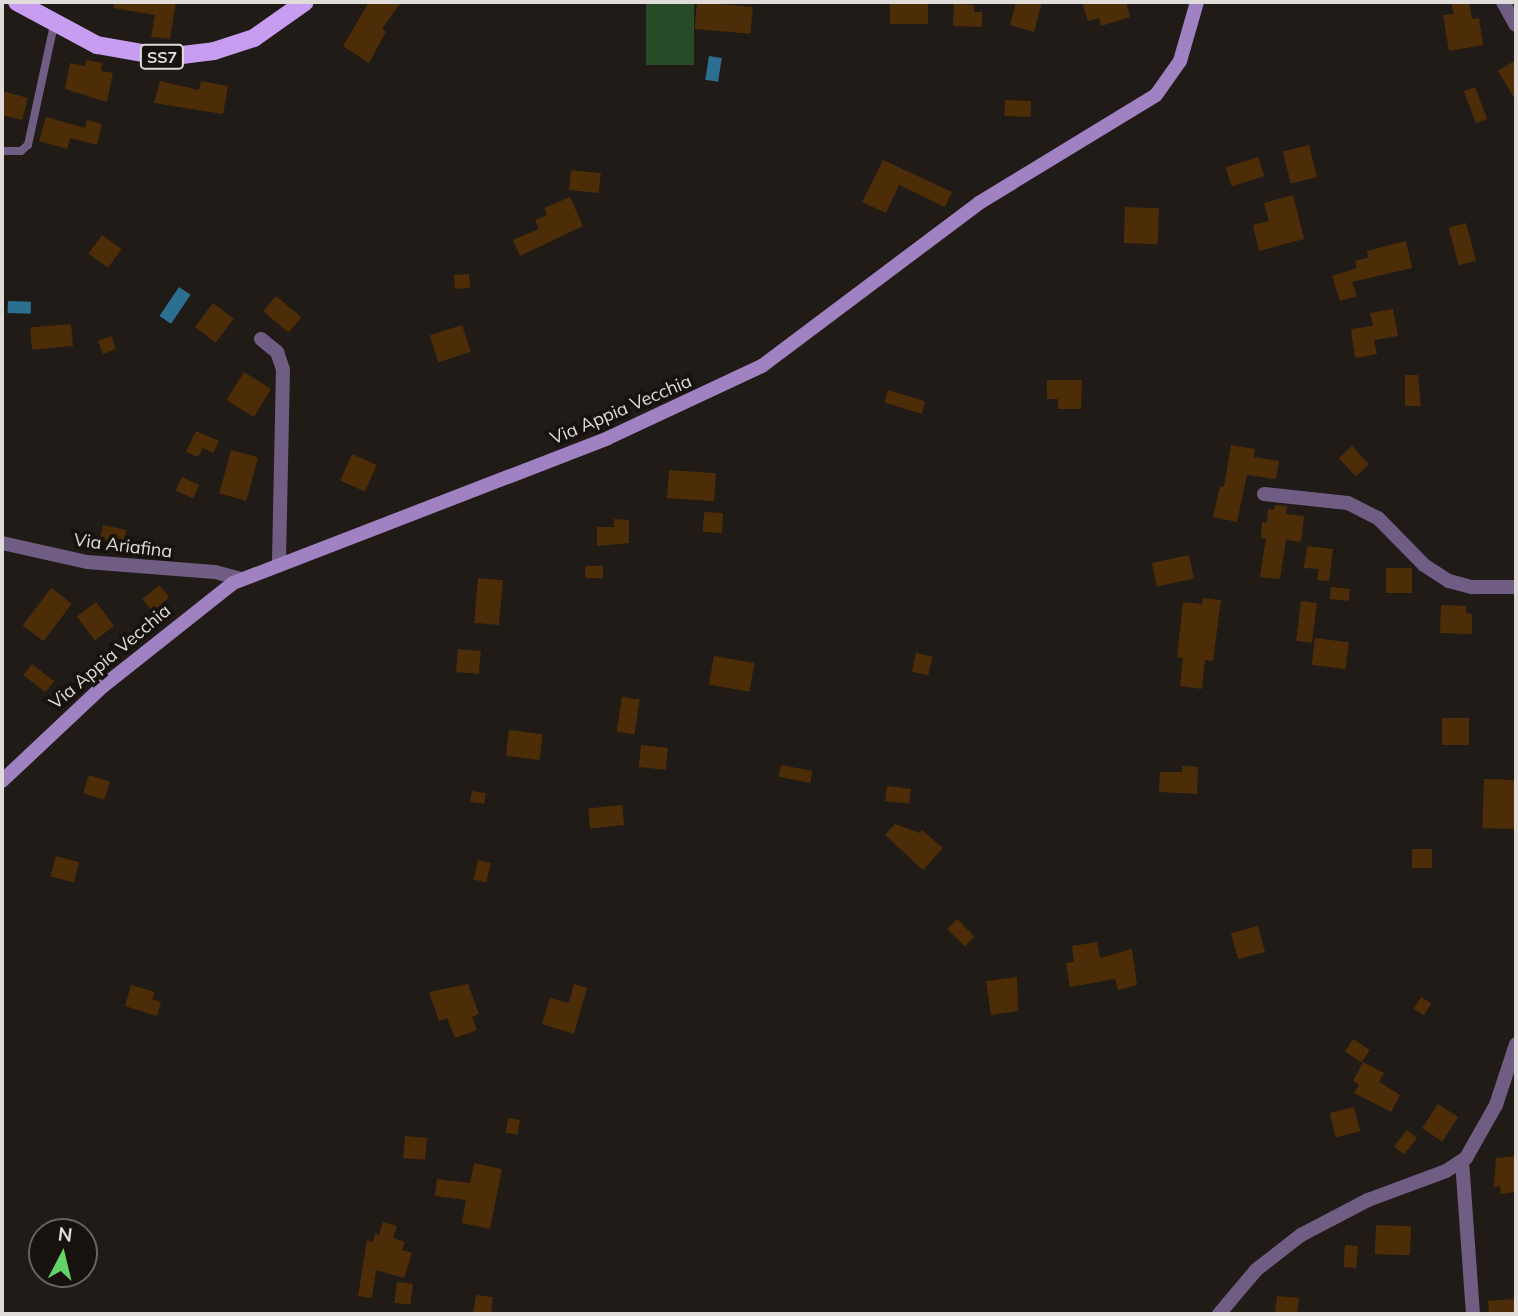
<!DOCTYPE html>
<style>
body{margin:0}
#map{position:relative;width:1518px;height:1316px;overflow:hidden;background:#201b16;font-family:Mulish,sans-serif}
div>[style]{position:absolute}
.green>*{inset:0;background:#274b27;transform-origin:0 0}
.water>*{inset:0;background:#2d6f90;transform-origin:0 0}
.building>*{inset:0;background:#4d2d08;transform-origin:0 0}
.service>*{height:8px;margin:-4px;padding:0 4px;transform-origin:4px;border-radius:4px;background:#705d84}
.minor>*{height:14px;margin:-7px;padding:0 7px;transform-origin:7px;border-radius:7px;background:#705d84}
.secondary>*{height:14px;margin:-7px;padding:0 7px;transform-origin:7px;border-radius:7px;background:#a081c1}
.primary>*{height:18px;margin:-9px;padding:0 9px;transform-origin:9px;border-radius:9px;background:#c69df0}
span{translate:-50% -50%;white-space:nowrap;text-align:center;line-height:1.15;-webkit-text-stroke:7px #17120d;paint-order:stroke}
.shield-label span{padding:2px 5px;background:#17120d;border:2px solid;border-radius:5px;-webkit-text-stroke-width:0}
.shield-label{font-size:16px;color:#e0dcd9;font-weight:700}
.street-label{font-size:18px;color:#e0dcd9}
.frame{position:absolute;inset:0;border:4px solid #e0dcd9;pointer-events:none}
.north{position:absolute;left:28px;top:1218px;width:70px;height:70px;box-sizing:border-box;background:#17120d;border:2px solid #67635f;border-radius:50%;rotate:7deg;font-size:19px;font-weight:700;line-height:28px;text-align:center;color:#e0dcd9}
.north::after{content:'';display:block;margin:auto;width:24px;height:32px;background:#64d468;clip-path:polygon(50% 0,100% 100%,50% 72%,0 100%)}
</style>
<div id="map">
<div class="green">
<i style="left:646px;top:2px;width:48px;height:63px"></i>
</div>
<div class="water">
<i style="left:709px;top:56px;width:13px;height:24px;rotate:9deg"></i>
<i style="left:179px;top:287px;width:14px;height:35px;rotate:34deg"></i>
<i style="left:8px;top:301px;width:23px;height:12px;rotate:2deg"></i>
</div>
<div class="building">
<i style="clip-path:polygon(114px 2px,176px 2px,170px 39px,151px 37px,155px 15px,114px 8px)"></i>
<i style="clip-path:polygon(369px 2px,401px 2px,382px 29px,386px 32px,369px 63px,343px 46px)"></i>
<i style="left:697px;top:2px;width:56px;height:27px;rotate:5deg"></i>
<i style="left:890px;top:2px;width:38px;height:22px"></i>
<i style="clip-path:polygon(1016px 2px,1042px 2px,1034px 32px,1010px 25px)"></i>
<i style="clip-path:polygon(1082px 2px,1126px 2px,1130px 17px,1101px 26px,1099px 18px,1088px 21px)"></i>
<i style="clip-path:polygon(1451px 2px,1469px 2px,1472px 19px,1479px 18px,1483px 45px,1449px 51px,1443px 15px,1454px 14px)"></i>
<i style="clip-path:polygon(954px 4px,974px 5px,974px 12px,982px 12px,982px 27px,953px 26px)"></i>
<i style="clip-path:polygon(86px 60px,102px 63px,101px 71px,113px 73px,107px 102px,65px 89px,70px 63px,85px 66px)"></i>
<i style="clip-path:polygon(1516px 60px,1516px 101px,1498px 71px)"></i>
<i style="clip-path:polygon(160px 81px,199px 90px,201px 81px,228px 86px,223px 114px,154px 103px)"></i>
<i style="left:1475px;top:87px;width:34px;height:12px;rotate:69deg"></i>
<i style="clip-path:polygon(2px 91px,28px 98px,22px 120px,2px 115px)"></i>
<i style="left:1005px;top:100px;width:26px;height:16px;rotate:2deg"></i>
<i style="clip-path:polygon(46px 117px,85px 128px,87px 120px,102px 124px,97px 145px,70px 138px,67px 149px,39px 141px)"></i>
<i style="left:1309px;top:145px;width:33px;height:27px;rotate:76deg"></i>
<i style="left:1258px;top:157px;width:20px;height:34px;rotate:72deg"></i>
<i style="clip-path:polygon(883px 160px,952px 192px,945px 207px,899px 185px,886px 213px,862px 202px)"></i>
<i style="left:571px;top:170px;width:30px;height:20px;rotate:6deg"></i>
<i style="clip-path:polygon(1293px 195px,1304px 239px,1259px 251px,1253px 225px,1269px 221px,1264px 203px)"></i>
<i style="clip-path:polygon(570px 197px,583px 226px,520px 256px,513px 240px,539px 229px,535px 220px,547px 215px,544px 208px)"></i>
<i style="left:1125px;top:207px;width:34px;height:36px;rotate:2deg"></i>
<i style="left:1466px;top:223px;width:39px;height:18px;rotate:75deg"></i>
<i style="left:102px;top:235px;width:24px;height:23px;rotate:36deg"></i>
<i style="clip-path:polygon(1406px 241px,1412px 268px,1352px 282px,1357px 296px,1340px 301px,1332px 276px,1357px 268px,1355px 261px,1368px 258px,1367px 251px)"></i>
<i style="left:469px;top:274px;width:14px;height:15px;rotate:86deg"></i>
<i style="left:276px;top:296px;width:33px;height:20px;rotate:40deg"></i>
<i style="left:213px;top:303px;width:26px;height:30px;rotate:37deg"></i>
<i style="clip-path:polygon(1393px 309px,1398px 336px,1374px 340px,1377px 354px,1355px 358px,1351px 329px,1373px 326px,1370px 313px)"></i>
<i style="left:71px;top:324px;width:22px;height:41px;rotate:85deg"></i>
<i style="left:462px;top:325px;width:28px;height:34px;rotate:72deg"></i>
<i style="left:111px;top:336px;width:14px;height:14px;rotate:69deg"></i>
<i style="left:244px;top:372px;width:32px;height:33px;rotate:32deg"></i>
<i style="clip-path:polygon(1405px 375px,1418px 375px,1421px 406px,1405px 406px)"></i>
<i style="clip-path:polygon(1047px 380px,1082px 380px,1081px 409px,1058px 409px,1058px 399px,1047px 399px)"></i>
<i style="left:888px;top:390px;width:39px;height:13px;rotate:17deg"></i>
<i style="clip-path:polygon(196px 431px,219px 441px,213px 453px,203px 448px,198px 457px,186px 452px)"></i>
<i style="clip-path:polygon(1231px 445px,1255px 449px,1254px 457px,1279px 461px,1276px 479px,1247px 475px,1237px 522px,1213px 517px,1220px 486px,1224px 487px)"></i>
<i style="left:1352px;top:446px;width:25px;height:18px;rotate:47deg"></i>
<i style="left:231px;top:450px;width:28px;height:45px;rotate:15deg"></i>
<i style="left:352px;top:454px;width:27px;height:29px;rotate:24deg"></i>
<i style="left:669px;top:470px;width:47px;height:28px;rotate:4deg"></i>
<i style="left:182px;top:477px;width:19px;height:15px;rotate:25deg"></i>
<i style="clip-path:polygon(1275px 505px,1287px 506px,1286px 514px,1304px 516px,1301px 542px,1286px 540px,1280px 579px,1260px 577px,1266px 538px,1261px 538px,1262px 522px,1267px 523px,1268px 509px,1274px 510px)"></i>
<i style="left:704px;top:512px;width:19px;height:20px;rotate:3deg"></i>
<i style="clip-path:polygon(614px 519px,629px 520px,629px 543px,597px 546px,597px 527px,614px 527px)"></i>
<i style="left:103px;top:525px;width:24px;height:14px;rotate:12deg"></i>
<i style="clip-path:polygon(1307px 546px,1333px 549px,1329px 581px,1317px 580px,1319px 569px,1304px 568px)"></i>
<i style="left:1189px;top:555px;width:24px;height:38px;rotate:78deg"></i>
<i style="left:585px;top:566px;width:18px;height:12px"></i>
<i style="left:1386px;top:568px;width:26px;height:25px"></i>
<i style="left:478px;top:578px;width:25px;height:45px;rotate:5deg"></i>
<i style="left:159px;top:585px;width:16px;height:22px;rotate:50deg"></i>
<i style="left:1331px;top:587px;width:19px;height:12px;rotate:6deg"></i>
<i style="left:51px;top:588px;width:26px;height:47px;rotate:37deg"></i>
<i style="clip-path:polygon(1203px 598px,1221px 600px,1213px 661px,1205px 660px,1202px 689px,1180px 686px,1183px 658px,1177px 657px,1183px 602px,1202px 604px)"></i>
<i style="left:1301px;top:601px;width:16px;height:40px;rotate:7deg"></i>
<i style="left:96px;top:602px;width:30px;height:24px;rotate:53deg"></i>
<i style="clip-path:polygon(1441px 605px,1466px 606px,1466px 613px,1472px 614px,1472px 634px,1440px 633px)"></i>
<i style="left:1315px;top:638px;width:34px;height:27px;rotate:7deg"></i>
<i style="left:458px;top:649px;width:23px;height:23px;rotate:5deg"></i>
<i style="left:916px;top:653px;width:17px;height:19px;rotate:13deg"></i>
<i style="left:714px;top:656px;width:41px;height:29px;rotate:10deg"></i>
<i style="left:32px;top:664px;width:28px;height:14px;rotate:38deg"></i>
<i style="left:622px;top:697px;width:18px;height:35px;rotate:9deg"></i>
<i style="left:1442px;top:718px;width:27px;height:27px"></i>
<i style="left:509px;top:730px;width:34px;height:26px;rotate:7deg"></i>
<i style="left:641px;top:745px;width:27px;height:22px;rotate:6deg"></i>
<i style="left:781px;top:765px;width:32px;height:12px;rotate:11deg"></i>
<i style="clip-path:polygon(1182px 766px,1198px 767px,1197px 794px,1159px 792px,1160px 772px,1182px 772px)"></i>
<i style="left:89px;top:775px;width:22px;height:19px;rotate:18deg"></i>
<i style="left:1484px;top:779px;width:32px;height:49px;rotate:2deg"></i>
<i style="left:887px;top:786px;width:24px;height:15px;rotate:7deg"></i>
<i style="left:472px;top:791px;width:14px;height:11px;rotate:8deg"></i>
<i style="left:622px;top:805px;width:20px;height:34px;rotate:84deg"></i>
<i style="clip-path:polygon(895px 824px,920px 833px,922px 830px,943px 848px,923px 870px,885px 835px)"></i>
<i style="left:1412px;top:849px;width:20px;height:19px"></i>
<i style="left:56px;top:856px;width:24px;height:21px;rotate:15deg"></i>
<i style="left:478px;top:860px;width:13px;height:20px;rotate:13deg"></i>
<i style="left:957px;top:919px;width:25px;height:14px;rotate:45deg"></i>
<i style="left:1258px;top:926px;width:27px;height:28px;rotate:75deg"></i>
<i style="clip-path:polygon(1097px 942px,1100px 958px,1132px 949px,1137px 985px,1118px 990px,1115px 979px,1070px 987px,1066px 963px,1074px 962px,1072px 946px)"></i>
<i style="clip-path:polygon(1017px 977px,1018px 1011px,991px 1015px,986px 981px)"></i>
<i style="clip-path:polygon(468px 984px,479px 1014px,472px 1017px,477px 1030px,455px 1038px,447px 1018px,439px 1021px,429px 992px)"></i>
<i style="clip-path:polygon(574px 984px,587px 988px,574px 1034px,542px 1024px,550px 998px,569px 1003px)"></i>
<i style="clip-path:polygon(131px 985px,155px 992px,152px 999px,161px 1002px,157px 1016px,125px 1006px)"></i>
<i style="left:1421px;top:997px;width:12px;height:14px;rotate:31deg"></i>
<i style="left:1353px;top:1039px;width:20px;height:15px;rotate:33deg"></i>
<i style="clip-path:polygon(1363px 1062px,1384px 1073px,1379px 1082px,1400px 1095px,1391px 1112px,1354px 1093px,1359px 1085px,1353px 1081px)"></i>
<i style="left:1438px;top:1104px;width:24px;height:29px;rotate:33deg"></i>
<i style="left:1354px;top:1107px;width:25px;height:25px;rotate:76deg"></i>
<i style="left:508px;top:1118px;width:12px;height:15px;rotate:9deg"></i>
<i style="left:1407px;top:1130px;width:13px;height:21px;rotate:39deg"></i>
<i style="left:405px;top:1136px;width:22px;height:22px;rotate:5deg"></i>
<i style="clip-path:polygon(1516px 1156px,1516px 1192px,1501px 1194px,1500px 1186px,1494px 1187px,1496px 1158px)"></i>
<i style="clip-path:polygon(474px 1163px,502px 1169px,490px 1229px,462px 1223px,466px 1200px,435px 1196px,437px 1179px,470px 1183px)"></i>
<i style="clip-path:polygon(383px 1222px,397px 1226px,393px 1238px,405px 1242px,402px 1250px,412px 1253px,404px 1278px,376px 1270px,372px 1298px,358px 1296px,367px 1240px,373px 1242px,375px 1233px,379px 1235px)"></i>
<i style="left:1376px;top:1225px;width:35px;height:29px;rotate:2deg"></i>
<i style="left:1345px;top:1245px;width:13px;height:22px;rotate:4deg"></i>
<i style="left:397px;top:1282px;width:16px;height:21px;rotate:7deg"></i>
<i style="clip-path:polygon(476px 1295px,493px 1297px,491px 1314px,473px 1314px)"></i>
<i style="clip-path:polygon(1277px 1296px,1299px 1298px,1297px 1314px,1275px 1314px)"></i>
<i style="clip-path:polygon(1516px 1299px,1516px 1314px,1489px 1314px,1488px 1301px)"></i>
</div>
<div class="service">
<i style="left:2px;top:151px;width:19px"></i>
<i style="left:21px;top:151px;width:9px;rotate:-41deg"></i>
<i style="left:28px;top:145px;width:123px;rotate:-77.8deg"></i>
</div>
<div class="minor">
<i style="left:1503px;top:2px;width:26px;rotate:61deg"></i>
<i style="left:261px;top:339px;width:21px;rotate:39deg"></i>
<i style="left:277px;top:352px;width:18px;rotate:71deg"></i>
<i style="left:283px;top:369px;width:193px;rotate:91.2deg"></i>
<i style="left:1264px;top:494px;width:84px;rotate:6.1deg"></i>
<i style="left:1348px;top:503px;width:34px;rotate:27deg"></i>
<i style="left:1378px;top:518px;width:66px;rotate:45.6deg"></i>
<i style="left:1424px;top:565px;width:30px;rotate:33deg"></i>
<i style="left:1449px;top:581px;width:24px;rotate:15deg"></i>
<i style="left:1472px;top:587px;width:44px"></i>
<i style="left:2px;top:543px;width:87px;rotate:12.6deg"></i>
<i style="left:87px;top:562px;width:128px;rotate:4.5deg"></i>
<i style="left:215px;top:572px;width:27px;rotate:15deg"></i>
<i style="left:1462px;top:1161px;width:153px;rotate:85.9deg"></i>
<i style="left:1219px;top:1314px;width:57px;rotate:-49.9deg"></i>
<i style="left:1256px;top:1270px;width:57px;rotate:-37.9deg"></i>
<i style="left:1301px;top:1235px;width:76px;rotate:-27.6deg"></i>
<i style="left:1368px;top:1200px;width:83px;rotate:-20.4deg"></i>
<i style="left:1446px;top:1171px;width:24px;rotate:-33deg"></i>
<i style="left:1466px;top:1158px;width:61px;rotate:-60.5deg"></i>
<i style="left:1496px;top:1105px;width:64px;rotate:-71.8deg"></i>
</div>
<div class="secondary">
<i style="left:2px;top:781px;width:137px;rotate:-43.2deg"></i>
<i style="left:102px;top:687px;width:167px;rotate:-38.4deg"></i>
<i style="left:233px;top:583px;width:402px;rotate:-21.1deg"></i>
<i style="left:608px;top:438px;width:170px;rotate:-25.1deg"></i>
<i style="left:762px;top:366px;width:271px;rotate:-36.9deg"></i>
<i style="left:979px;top:203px;width:207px;rotate:-31.4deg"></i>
<i style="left:1156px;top:95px;width:42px;rotate:-54.8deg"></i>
<i style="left:1180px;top:61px;width:61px;rotate:-73.9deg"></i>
</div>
<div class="primary">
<i style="left:17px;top:2px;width:91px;rotate:28.3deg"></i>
<i style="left:97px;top:45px;width:70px;rotate:9.9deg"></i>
<i style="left:166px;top:57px;width:48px;rotate:-7.1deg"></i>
<i style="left:214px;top:51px;width:42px;rotate:-18deg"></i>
<i style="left:254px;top:38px;width:62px;rotate:-35.2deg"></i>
</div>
<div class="shield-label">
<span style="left:162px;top:57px">SS7</span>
</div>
<div class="street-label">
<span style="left:621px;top:410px;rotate:-23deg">Via Appia Vecchia</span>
<span style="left:123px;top:546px;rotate:7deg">Via Ariafina</span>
<span style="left:110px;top:657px;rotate:-40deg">Via Appia Vecchia</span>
</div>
<div class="frame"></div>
<div class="north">N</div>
</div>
